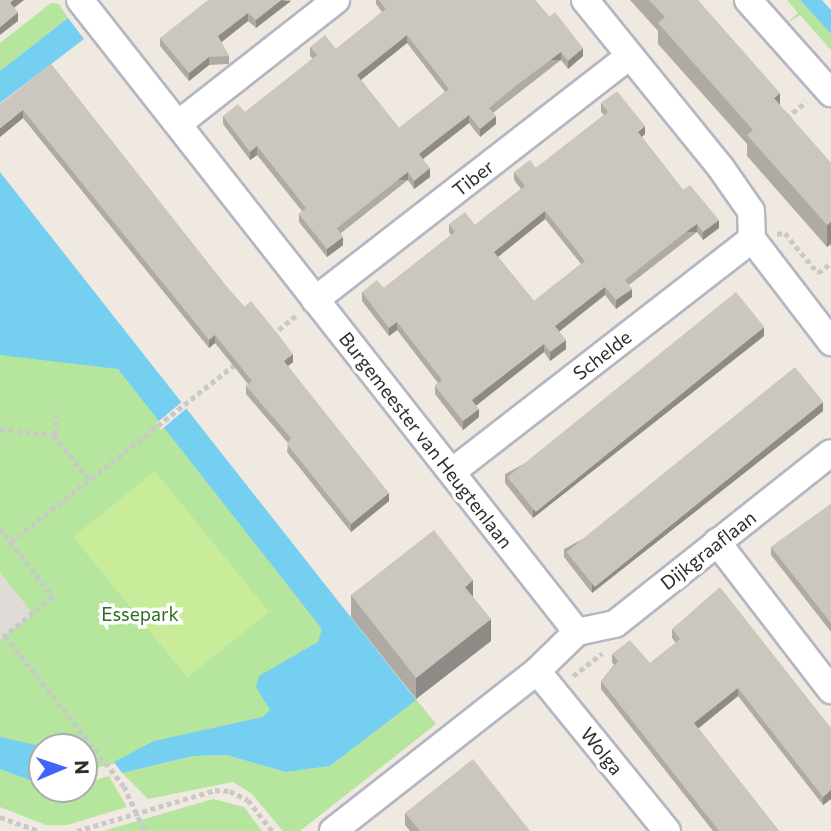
<!DOCTYPE html>
<style>
body{margin:0}
#map{position:relative;width:831px;height:831px;overflow:hidden;background:#efe9e1;font-family:Commissioner,sans-serif}
div>[style]{position:absolute}
.green>*{inset:0;background:#b6e59e}
.pitch>*{inset:0;background:#c9ec9a;transform-origin:0 0}
.plaza>*{inset:0;background:#dfdcd8}
.water>*{inset:0;background:#75cff0}
.pier>*{inset:0;background:#efe9e1;transform-origin:0 0}
.path>*{height:4.5px;margin-top:-2.25px;transform-origin:0;background:repeating-linear-gradient(90deg,#c9c9c9 0 5px,transparent 0 8.5px)}
.roads{filter:drop-shadow(2px 0 #b4b7c1) drop-shadow(-2px 0 #b4b7c1) drop-shadow(0 2px #b4b7c1) drop-shadow(0 -2px #b4b7c1)}
.minor>*{height:26px;margin:-13px;padding:0 13px;transform-origin:13px;border-radius:13px;background:#fff}
.wall>*{inset:0;background:#afaba4}
.shaded-wall>*{inset:0;background:#8e8b86;transform-origin:0 0}
.building>*{inset:0;background:#cbc7bf;transform-origin:0 0}
span{translate:-50% -50%;white-space:nowrap;text-align:center;line-height:1.15;-webkit-text-stroke:7px #fff;paint-order:stroke}
.street-label{font-size:19px;color:#2e2e2e}
.park-label{font-size:19px;color:#2c6e1b}
.north{position:absolute;left:28px;top:733px;width:70px;height:70px;box-sizing:border-box;background:#fff;border:2px solid #ababab;border-radius:50%;rotate:88deg;font-size:19px;font-weight:700;line-height:28px;text-align:center;color:#2e2e2e}
.north::after{content:'';display:block;margin:auto;width:24px;height:32px;background:#4264fb;clip-path:polygon(50% 0,100% 100%,50% 72%,0 100%)}
</style>
<div id="map">
<div class="green">
<i style="clip-path:polygon(787px 0,800px 0,831px 34px,831px 50px,800px 15px,786px 24px,798px 13px)"></i>
<i style="clip-path:polygon(51px 3px,59px 4px,68px 18px,0 71px,0 43px)"></i>
<i style="clip-path:polygon(0 211px,385px 698px,84px 771px,84px 747px,0 753px)"></i>
<i style="clip-path:polygon(416px 699px,436px 724px,300px 831px,283px 831px,251px 793px,233px 782px,148px 799px,122px 773px,193px 756px,226px 755px,286px 772px,330px 766px)"></i>
<i style="clip-path:polygon(0 769px,42px 785px,42px 789px,84px 789px,84px 783px,109px 776px,127px 807px,67px 825px,46px 825px,0 807px)"></i>
<i style="clip-path:polygon(213px 799px,244px 807px,262px 831px,103px 831px)"></i>
</div>
<div class="pitch">
<i style="left:155px;top:471px;width:181px;height:105px;rotate:51deg"></i>
</div>
<div class="plaza">
<i style="clip-path:polygon(0 572px,33px 614px,0 640px)"></i>
</div>
<div class="water">
<i style="clip-path:polygon(800px 0,822px 0,831px 10px,831px 34px)"></i>
<i style="clip-path:polygon(68px 18px,84px 39px,0 103px,0 71px)"></i>
<i style="clip-path:polygon(0 172px,416px 700px,330px 766px,286px 772px,226px 755px,193px 756px,122px 773px,114px 762px,154px 741px,263px 717px,270px 710px,256px 687px,259px 676px,318px 642px,322px 629px,118px 369px,0 355px)"></i>
<i style="clip-path:polygon(0 737px,45px 747px,42px 785px,0 769px)"></i>
</div>
<div class="pier">
<i style="left:184px;top:400px;width:8px;height:37px;rotate:50deg"></i>
</div>
<div class="path">
<i style="left:786px;top:118px;width:26px;rotate:-39deg"></i>
<i style="left:777px;top:234px;width:8px;rotate:-7deg"></i>
<i style="left:785px;top:233px;width:52px;rotate:50.5deg"></i>
<i style="left:818px;top:273px;width:16px;rotate:-38deg"></i>
<i style="left:272px;top:335px;width:33px;rotate:-39deg"></i>
<i style="left:0;top:429px;width:54px;rotate:6.3deg"></i>
<i style="left:54px;top:435px;width:57px;rotate:52.1deg"></i>
<i style="left:54px;top:435px;width:21px;rotate:-82deg"></i>
<i style="left:0;top:528px;width:87px;rotate:52.5deg"></i>
<i style="left:53px;top:597px;width:68px;rotate:140.9deg"></i>
<i style="left:11px;top:542px;width:290px;rotate:-38.4deg"></i>
<i style="left:5px;top:636px;width:191px;rotate:51.6deg"></i>
<i style="left:124px;top:786px;width:50px;rotate:65deg"></i>
<i style="left:573px;top:676px;width:37px;rotate:-38deg"></i>
<i style="left:0;top:817px;width:41px;rotate:19.7deg"></i>
<i style="left:77px;top:831px;width:144px;rotate:-16.5deg"></i>
<i style="left:215px;top:790px;width:15px;rotate:4deg"></i>
<i style="left:230px;top:791px;width:20px;rotate:27deg"></i>
<i style="left:248px;top:800px;width:39px;rotate:52deg"></i>
</div>
<div class="roads">
<div class="minor">
<i style="left:80px;top:0;width:804px;rotate:51.82deg"></i>
<i style="left:585px;top:0;width:216px;rotate:51deg"></i>
<i style="left:721px;top:168px;width:52px;rotate:55.1deg"></i>
<i style="left:751px;top:211px;width:28px;rotate:88deg"></i>
<i style="left:752px;top:239px;width:130px;rotate:52.5deg"></i>
<i style="left:748px;top:0;width:125px;rotate:48.3deg"></i>
<i style="left:178px;top:124px;width:201px;rotate:-38.1deg"></i>
<i style="left:315px;top:300px;width:398px;rotate:-37.8deg"></i>
<i style="left:453px;top:471px;width:378px;rotate:-37.8deg"></i>
<i style="left:717px;top:542px;width:187px;rotate:52.4deg"></i>
<i style="left:577px;top:632px;width:39px;rotate:-12deg"></i>
<i style="left:615px;top:624px;width:275px;rotate:-38.4deg"></i>
<i style="left:537px;top:671px;width:206px;rotate:50.9deg"></i>
<i style="left:333px;top:831px;width:259px;rotate:-38.1deg"></i>
<i style="left:537px;top:671px;width:56px;rotate:-44.3deg"></i>
</div>
</div>
<div class="wall">
<i style="clip-path:polygon(291px 0,256px 28px,248px 21px,221px 42px,229px 56px,229px 64px,209px 65px,189px 81px,160px 46px,160px 38px)"></i>
<i style="clip-path:polygon(evenodd,376px 0,535px 0,583px 56px,568px 69px,561px 60px,493px 113px,496px 124px,480px 137px,469px 123px,423px 159px,430px 177px,414px 189px,408px 180px,341px 233px,343px 245px,327px 257px,299px 222px,299px 214px,302px 211px,257px 155px,250px 160px,223px 124px,223px 116px,245px 112px,313px 59px,310px 56px,310px 47px,336px 49px,382px 12px,376px 4px,376px 0,407px 43px,445px 92px,399px 128px,361px 80px,407px 43px)"></i>
<i style="clip-path:polygon(630px 0,698px 0,780px 106px,831px 163px,831px 244px,827px 247px,747px 156px,747px 144px,658px 44px,658px 31px)"></i>
<i style="clip-path:polygon(51px 64px,226px 286px,293px 362px,288px 366px,389px 501px,351px 532px,287px 452px,288px 443px,246px 394px,246px 386px,248px 384px,215px 343px,209px 348px,23px 118px,0 137px)"></i>
<i style="clip-path:polygon(evenodd,601px 103px,645px 134px,642px 137px,683px 190px,719px 228px,703px 240px,697px 232px,629px 285px,632px 297px,616px 309px,605px 295px,559px 331px,566px 349px,550px 361px,544px 352px,486px 397px,476px 405px,479px 417px,463px 430px,435px 394px,435px 386px,438px 383px,397px 330px,389px 336px,362px 301px,362px 292px,384px 288px,451px 235px,449px 232px,449px 224px,475px 225px,521px 189px,514px 180px,514px 172px,536px 168px,604px 115px,601px 112px,601px 103px,545px 219px,581px 264px,534px 301px,498px 257px,545px 219px)"></i>
<i style="clip-path:polygon(764px 336px,533px 518px,505px 483px,505px 474px)"></i>
<i style="clip-path:polygon(823px 411px,592px 593px,564px 557px,564px 549px)"></i>
<i style="clip-path:polygon(831px 504px,831px 632px,771px 555px,771px 547px)"></i>
<i style="clip-path:polygon(351px 595px,473px 597px,491px 641px,416px 699px,351px 617px)"></i>
<i style="clip-path:polygon(672px 629px,831px 728px,831px 799px,823px 805px,738px 696px,698px 728px,779px 831px,713px 831px,601px 689px,601px 681px,614px 665px,612px 662px,612px 654px,650px 663px,676px 643px,672px 638px)"></i>
<i style="clip-path:polygon(405px 813px,530px 831px,410px 831px,405px 825px)"></i>
</div>
<div class="shaded-wall">
<i style="clip-path:polygon(13px 0,24px 0,10px 11px,10px 3px)"></i>
<i style="clip-path:polygon(281px 0,291px 1px,256px 28px,256px 20px)"></i>
<i style="clip-path:polygon(18px 12px,18px 21px,0 35px,0 27px)"></i>
<i style="clip-path:polygon(248px 13px,248px 21px,218px 45px,218px 36px)"></i>
<i style="clip-path:polygon(407px 35px,407px 43px,357px 83px,357px 75px)"></i>
<i style="clip-path:polygon(583px 48px,583px 56px,568px 69px,568px 61px)"></i>
<i style="left:561px;top:52px;width:8px;height:91px;rotate:90deg"></i>
<i style="clip-path:polygon(209px 57px,209px 65px,189px 81px,189px 73px)"></i>
<i style="clip-path:polygon(780px 93px,780px 114px,774px 98px)"></i>
<i style="clip-path:polygon(23px 110px,23px 118px,0 137px,0 128px)"></i>
<i style="clip-path:polygon(469px 115px,469px 123px,419px 162px,419px 154px)"></i>
<i style="clip-path:polygon(496px 116px,496px 124px,480px 137px,480px 129px)"></i>
<i style="clip-path:polygon(645px 126px,645px 134px,638px 140px,638px 132px)"></i>
<i style="clip-path:polygon(257px 146px,257px 155px,250px 160px,250px 152px)"></i>
<i style="clip-path:polygon(430px 168px,430px 177px,414px 189px,414px 181px)"></i>
<i style="left:408px;top:172px;width:8px;height:90px;rotate:90deg"></i>
<i style="clip-path:polygon(545px 211px,545px 219px,494px 260px,494px 252px)"></i>
<i style="clip-path:polygon(719px 220px,719px 228px,703px 240px,703px 232px)"></i>
<i style="clip-path:polygon(831px 222px,831px 244px,827px 247px,827px 225px)"></i>
<i style="left:697px;top:224px;width:8px;height:91px;rotate:90deg"></i>
<i style="clip-path:polygon(343px 237px,343px 245px,327px 257px,327px 249px)"></i>
<i style="clip-path:polygon(605px 287px,605px 295px,555px 335px,555px 326px)"></i>
<i style="clip-path:polygon(632px 289px,632px 297px,616px 309px,616px 300px)"></i>
<i style="clip-path:polygon(397px 322px,397px 330px,389px 336px,389px 328px)"></i>
<i style="clip-path:polygon(764px 327px,764px 336px,533px 518px,533px 510px)"></i>
<i style="clip-path:polygon(215px 335px,215px 343px,209px 348px,209px 340px)"></i>
<i style="clip-path:polygon(566px 340px,566px 349px,550px 361px,550px 352px)"></i>
<i style="clip-path:polygon(544px 344px,544px 352px,472px 409px,472px 400px)"></i>
<i style="clip-path:polygon(293px 354px,293px 362px,284px 369px,284px 361px)"></i>
<i style="clip-path:polygon(823px 402px,823px 411px,592px 593px,592px 585px)"></i>
<i style="clip-path:polygon(479px 409px,479px 417px,463px 430px,463px 421px)"></i>
<i style="clip-path:polygon(389px 493px,389px 501px,351px 532px,351px 524px)"></i>
<i style="clip-path:polygon(473px 580px,473px 602px,465px 587px)"></i>
<i style="clip-path:polygon(491px 619px,491px 641px,416px 699px,416px 678px)"></i>
<i style="clip-path:polygon(738px 688px,738px 696px,694px 732px,694px 723px)"></i>
<i style="clip-path:polygon(831px 790px,831px 799px,823px 805px,823px 797px)"></i>
</div>
<div class="building">
<i style="clip-path:polygon(0 0,13px 0,10px 3px,18px 12px,0 27px)"></i>
<i style="clip-path:polygon(208px 0,281px 0,256px 20px,248px 13px,218px 36px,229px 56px,209px 57px,189px 73px,160px 38px)"></i>
<i style="clip-path:polygon(evenodd,379px 0,535px 0,549px 17px,555px 12px,583px 48px,568px 61px,561px 52px,517px 85px,489px 108px,496px 116px,480px 129px,469px 115px,435px 141px,419px 154px,430px 168px,414px 181px,408px 172px,337px 228px,343px 237px,327px 249px,299px 214px,306px 208px,257px 146px,250px 152px,223px 116px,238px 104px,245px 112px,317px 55px,310px 47px,325px 35px,336px 49px,386px 9px,379px 0,407px 35px,449px 89px,399px 128px,357px 75px,407px 35px)"></i>
<i style="clip-path:polygon(649px 0,698px 0,780px 93px,774px 98px,831px 163px,831px 222px,827px 225px,747px 135px,753px 130px,658px 23px,665px 17px)"></i>
<i style="clip-path:polygon(51px 64px,226px 286px,244px 307px,251px 301px,277px 333px,293px 354px,284px 361px,389px 493px,351px 524px,287px 444px,291px 438px,246px 386px,252px 381px,215px 335px,209px 340px,23px 110px,0 128px,0 104px)"></i>
<i style="clip-path:polygon(evenodd,617px 91px,645px 126px,638px 132px,683px 190px,690px 185px,719px 220px,703px 232px,697px 224px,682px 235px,625px 280px,632px 289px,616px 300px,605px 287px,555px 326px,566px 340px,550px 352px,544px 344px,486px 389px,472px 400px,479px 409px,463px 421px,435px 386px,442px 380px,397px 322px,389px 328px,362px 292px,377px 280px,384px 288px,455px 232px,449px 224px,465px 212px,475px 225px,491px 212px,525px 186px,514px 172px,530px 160px,536px 168px,608px 112px,601px 103px,617px 91px,545px 211px,585px 261px,534px 301px,494px 252px,545px 211px)"></i>
<i style="left:736px;top:292px;width:45px;height:294px;rotate:51deg"></i>
<i style="left:795px;top:367px;width:45px;height:294px;rotate:51deg"></i>
<i style="clip-path:polygon(831px 504px,831px 623px,771px 547px)"></i>
<i style="clip-path:polygon(434px 530px,473px 580px,465px 587px,491px 619px,416px 678px,351px 595px)"></i>
<i style="clip-path:polygon(720px 587px,831px 728px,831px 790px,823px 797px,738px 688px,694px 723px,779px 831px,719px 831px,601px 681px,618px 661px,612px 654px,630px 640px,650px 663px,680px 639px,672px 629px)"></i>
<i style="clip-path:polygon(473px 759px,530px 831px,420px 831px,405px 813px)"></i>
</div>
<div class="street-label">
<span style="left:473px;top:178px;rotate:-38deg">Tiber</span>
<span style="left:602px;top:355px;rotate:-38deg">Schelde</span>
<span style="left:426px;top:440px;rotate:52deg">Burgemeester van Heugtenlaan</span>
<span style="left:708px;top:550px;rotate:-38deg">Dijkgraaflaan</span>
<span style="left:602px;top:751px;rotate:51deg">Wolga</span>
</div>
<div class="park-label">
<span style="left:140px;top:614px">Essepark</span>
</div>
<div class="north">N</div>
</div>
